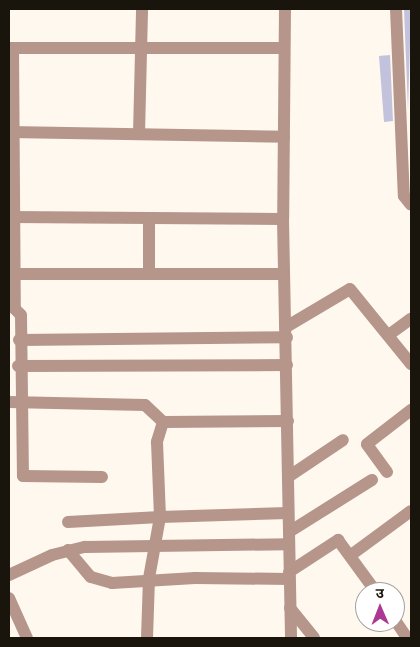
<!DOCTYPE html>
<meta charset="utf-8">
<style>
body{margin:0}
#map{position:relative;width:420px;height:647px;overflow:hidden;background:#fef8ef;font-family:"Exo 2","Noto Sans Devanagari",sans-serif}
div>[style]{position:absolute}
.building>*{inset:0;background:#c3c2dc}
.minor>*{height:12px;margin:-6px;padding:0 6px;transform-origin:6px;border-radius:6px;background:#b6968b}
span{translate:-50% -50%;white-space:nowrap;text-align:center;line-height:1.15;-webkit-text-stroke:4px #fff;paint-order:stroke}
.frame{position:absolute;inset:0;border:10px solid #1a150c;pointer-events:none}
.north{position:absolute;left:355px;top:582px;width:50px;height:50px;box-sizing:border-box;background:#fff;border:1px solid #a3a19e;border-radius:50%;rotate:359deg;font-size:14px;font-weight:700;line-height:20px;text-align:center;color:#1a150c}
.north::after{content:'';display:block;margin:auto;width:18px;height:22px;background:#ab3892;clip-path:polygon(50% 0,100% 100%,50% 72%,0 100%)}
</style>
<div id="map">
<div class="building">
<i style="clip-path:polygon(404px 9px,411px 9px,408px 110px)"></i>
<i style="clip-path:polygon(390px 55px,393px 121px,384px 122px,379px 56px)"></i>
</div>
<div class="minor">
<i style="left:285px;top:9px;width:210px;rotate:90.5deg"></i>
<i style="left:283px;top:219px;width:419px;rotate:88.9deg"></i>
<i style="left:396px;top:9px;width:187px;rotate:87.6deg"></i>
<i style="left:404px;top:196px;width:11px;rotate:52deg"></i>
<i style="left:9px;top:48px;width:275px"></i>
<i style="left:13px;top:48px;width:261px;rotate:89.6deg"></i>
<i style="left:15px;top:309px;width:8px;rotate:45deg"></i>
<i style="left:21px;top:315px;width:161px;rotate:89.3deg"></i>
<i style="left:23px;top:476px;width:79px;rotate:0.7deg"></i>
<i style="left:9px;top:132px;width:275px;rotate:1deg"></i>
<i style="left:139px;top:134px;width:125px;rotate:-88.6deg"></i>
<i style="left:9px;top:217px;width:274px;rotate:0.4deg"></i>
<i style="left:149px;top:218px;width:56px;rotate:90deg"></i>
<i style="left:15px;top:274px;width:269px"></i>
<i style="left:286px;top:327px;width:74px;rotate:-30.7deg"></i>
<i style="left:350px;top:289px;width:97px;rotate:50.9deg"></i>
<i style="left:390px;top:334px;width:26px;rotate:-36deg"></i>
<i style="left:19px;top:340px;width:268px;rotate:-0.6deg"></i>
<i style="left:18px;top:366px;width:269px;rotate:-0.2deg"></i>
<i style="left:9px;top:402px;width:136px;rotate:1.3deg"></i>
<i style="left:145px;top:405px;width:25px;rotate:43deg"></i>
<i style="left:163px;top:422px;width:125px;rotate:-0.5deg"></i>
<i style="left:163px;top:422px;width:21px;rotate:107deg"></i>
<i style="left:157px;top:442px;width:75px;rotate:87.7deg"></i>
<i style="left:160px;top:517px;width:128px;rotate:-1.8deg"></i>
<i style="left:387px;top:472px;width:34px;rotate:-126deg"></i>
<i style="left:367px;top:444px;width:56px;rotate:-37.7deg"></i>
<i style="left:288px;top:477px;width:66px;rotate:-33.9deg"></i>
<i style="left:68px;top:522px;width:92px;rotate:-3.1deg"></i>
<i style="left:160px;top:517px;width:62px;rotate:100.2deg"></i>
<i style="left:149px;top:578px;width:60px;rotate:91.9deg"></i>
<i style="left:289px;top:532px;width:98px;rotate:-32.1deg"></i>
<i style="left:68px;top:550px;width:35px;rotate:50deg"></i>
<i style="left:91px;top:577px;width:22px;rotate:16deg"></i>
<i style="left:112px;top:583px;width:83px;rotate:-3.4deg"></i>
<i style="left:195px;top:578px;width:94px;rotate:0.6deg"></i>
<i style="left:351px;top:555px;width:74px;rotate:-36.3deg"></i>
<i style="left:289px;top:572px;width:59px;rotate:-33.1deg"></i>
<i style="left:338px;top:540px;width:64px;rotate:53.8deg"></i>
<i style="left:9px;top:575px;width:47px;rotate:-24.9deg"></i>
<i style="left:52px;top:555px;width:34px;rotate:-14deg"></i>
<i style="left:85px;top:547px;width:203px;rotate:-0.8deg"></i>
<i style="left:9px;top:598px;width:44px;rotate:65.8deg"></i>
<i style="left:290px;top:608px;width:38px;rotate:51deg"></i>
<i style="left:395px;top:620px;width:22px;rotate:56deg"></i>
</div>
<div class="frame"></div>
<div class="north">उ</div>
</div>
